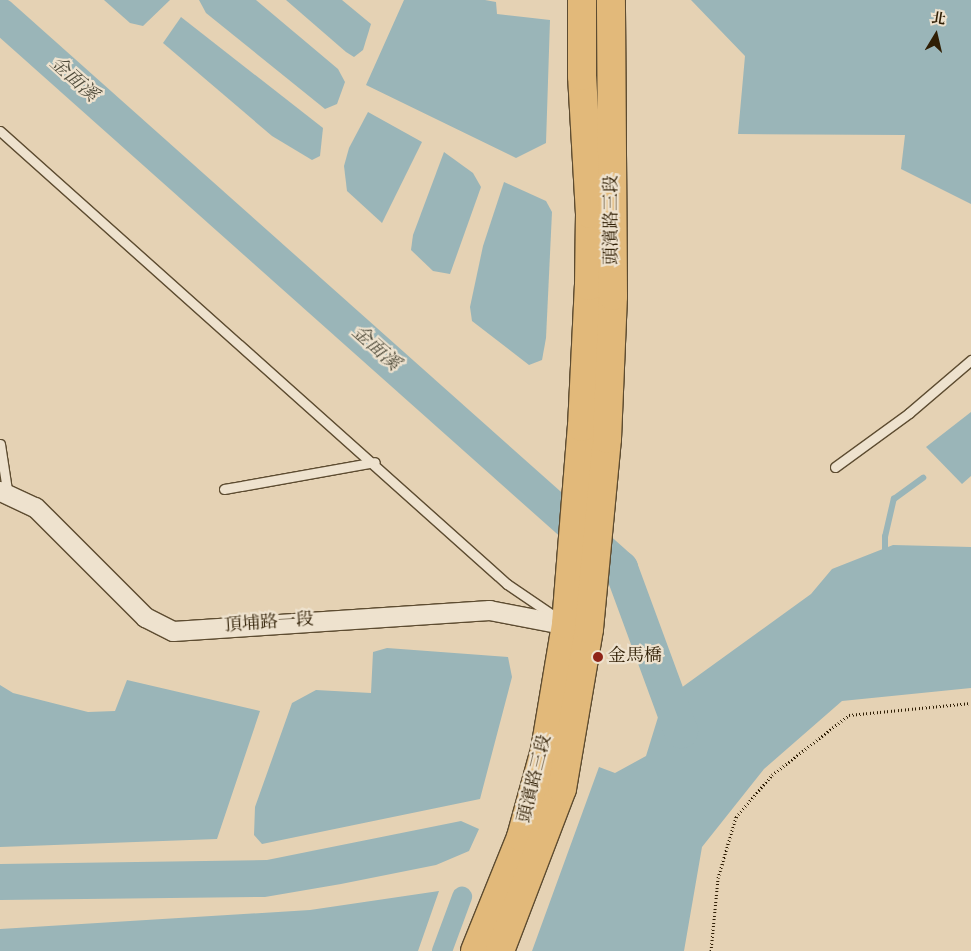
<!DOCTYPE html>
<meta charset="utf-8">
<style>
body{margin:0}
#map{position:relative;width:971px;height:951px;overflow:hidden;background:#e5d2b4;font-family:Vollkorn,"Noto Serif TC",serif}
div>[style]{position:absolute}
.water>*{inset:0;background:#9ab5b8}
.stream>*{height:5.5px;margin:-2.75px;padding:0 2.75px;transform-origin:2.75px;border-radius:2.75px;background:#9ab5b8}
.canal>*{height:20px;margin:-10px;padding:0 10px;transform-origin:10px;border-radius:10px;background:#9ab5b8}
.river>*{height:34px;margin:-17px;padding:0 17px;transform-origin:17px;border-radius:17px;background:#9ab5b8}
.path>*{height:3px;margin-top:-1.5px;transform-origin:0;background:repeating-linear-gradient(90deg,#301f05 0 1px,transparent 0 3.5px)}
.roads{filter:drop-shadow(1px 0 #5d4c31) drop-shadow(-1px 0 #5d4c31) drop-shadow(0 1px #5d4c31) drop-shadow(0 -1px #5d4c31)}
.service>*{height:9px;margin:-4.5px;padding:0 4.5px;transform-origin:4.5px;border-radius:4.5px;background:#eee2ce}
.minor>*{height:19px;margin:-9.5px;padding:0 9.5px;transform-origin:9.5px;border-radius:9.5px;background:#eee2ce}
.primary>*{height:28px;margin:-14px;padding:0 14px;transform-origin:14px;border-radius:14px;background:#e2b97a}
.dots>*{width:14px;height:14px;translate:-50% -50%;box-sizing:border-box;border:2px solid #eee2ce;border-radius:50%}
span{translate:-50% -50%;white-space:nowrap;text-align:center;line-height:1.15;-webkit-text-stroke:4.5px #eee2ce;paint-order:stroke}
.street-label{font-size:18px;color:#301f05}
.poi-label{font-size:18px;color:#301f05}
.left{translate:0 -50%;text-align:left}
.water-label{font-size:19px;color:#504c3b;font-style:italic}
.north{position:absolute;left:911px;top:10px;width:50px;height:50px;-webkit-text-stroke:4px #eee2ce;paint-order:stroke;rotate:9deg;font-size:14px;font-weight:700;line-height:20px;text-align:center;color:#301f05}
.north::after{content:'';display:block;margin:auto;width:18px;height:22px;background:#301f05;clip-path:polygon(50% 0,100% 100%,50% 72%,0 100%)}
</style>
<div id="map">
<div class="water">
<i style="clip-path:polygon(104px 0,170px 0,143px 26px,130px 23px)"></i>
<i style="clip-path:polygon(199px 0,256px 0,338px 69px,345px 82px,337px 104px,325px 109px,206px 13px)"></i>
<i style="clip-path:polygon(286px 0,342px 0,371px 24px,363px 50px,354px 57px,346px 52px)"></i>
<i style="clip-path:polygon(404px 0,485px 0,496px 2px,497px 14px,550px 20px,546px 143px,516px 158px,366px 85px)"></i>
<i style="clip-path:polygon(691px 0,971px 0,971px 204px,901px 169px,905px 135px,738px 134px,745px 56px)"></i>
<i style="clip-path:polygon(181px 17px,323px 128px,320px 156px,312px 160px,272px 136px,163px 43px)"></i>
<i style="clip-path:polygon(368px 112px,422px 142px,382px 223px,347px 191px,344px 166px,349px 148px)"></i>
<i style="clip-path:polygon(444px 152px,473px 173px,481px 187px,450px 274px,433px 271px,411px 250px,413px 235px)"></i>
<i style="clip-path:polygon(504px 182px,546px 201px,552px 212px,546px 338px,542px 360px,529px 365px,472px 321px,470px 307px,483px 246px)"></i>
<i style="clip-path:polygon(971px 412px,971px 476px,962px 484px,926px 447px)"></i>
<i style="clip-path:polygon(893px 545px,971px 547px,971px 688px,842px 701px,764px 769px,702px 847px,684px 951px,532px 951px,599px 767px,615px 773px,646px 756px,663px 701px,811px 594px,832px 569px)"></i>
<i style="clip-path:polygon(387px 648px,508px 657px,512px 677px,480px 799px,262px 844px,254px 835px,255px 807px,292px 703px,316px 690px,371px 693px,373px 652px)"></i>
<i style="clip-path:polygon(127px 680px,260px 711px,217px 839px,0 847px,0 685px,13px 693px,88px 712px,115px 711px)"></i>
<i style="clip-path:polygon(461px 821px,479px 829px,469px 851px,436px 865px,341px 884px,265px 897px,0 900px,0 864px,267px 860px)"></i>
<i style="clip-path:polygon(439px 891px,418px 951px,0 951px,0 929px,310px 910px)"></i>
</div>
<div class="stream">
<i style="left:885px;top:557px;width:20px;rotate:-90deg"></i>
<i style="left:885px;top:537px;width:39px;rotate:-77deg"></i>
<i style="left:894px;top:499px;width:36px;rotate:-36deg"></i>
</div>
<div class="canal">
<i style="left:442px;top:951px;width:58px;rotate:-69.7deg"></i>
</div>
<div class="river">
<i style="left:0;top:15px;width:832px;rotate:41.69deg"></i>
<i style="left:621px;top:568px;width:174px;rotate:69.8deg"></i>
</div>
<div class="path">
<i style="left:711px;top:951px;width:73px;rotate:-84.5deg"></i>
<i style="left:718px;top:878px;width:64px;rotate:-73.6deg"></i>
<i style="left:736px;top:817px;width:55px;rotate:-49.4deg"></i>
<i style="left:772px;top:775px;width:98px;rotate:-37.9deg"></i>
<i style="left:849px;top:715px;width:123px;rotate:-5.6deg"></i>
</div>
<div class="roads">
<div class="service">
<i style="left:0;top:131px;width:680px;rotate:41.78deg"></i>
<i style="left:507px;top:584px;width:60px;rotate:34.2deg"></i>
<i style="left:0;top:444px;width:53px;rotate:81.3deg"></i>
<i style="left:835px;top:467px;width:92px;rotate:-36.1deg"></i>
<i style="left:909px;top:413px;width:82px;rotate:-40.5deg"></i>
<i style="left:224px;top:489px;width:153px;rotate:-10.1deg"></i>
</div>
<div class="minor">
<i style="left:0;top:491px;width:38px;rotate:25deg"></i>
<i style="left:35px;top:507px;width:156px;rotate:45deg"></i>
<i style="left:145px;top:617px;width:31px;rotate:27deg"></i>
<i style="left:173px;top:631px;width:317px;rotate:-3.8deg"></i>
<i style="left:489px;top:610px;width:90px;rotate:10.9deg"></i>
</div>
<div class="primary">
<i style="left:475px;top:951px;width:123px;rotate:-68deg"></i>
<i style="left:521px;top:837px;width:90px;rotate:-74.6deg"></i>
<i style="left:545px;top:750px;width:128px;rotate:-80.5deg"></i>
<i style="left:566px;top:624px;width:198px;rotate:-85.4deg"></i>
<i style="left:582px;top:427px;width:141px;rotate:-87.2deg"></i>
<i style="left:589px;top:286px;width:72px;rotate:-89.2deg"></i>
<i style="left:590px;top:214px;width:138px;rotate:-93.3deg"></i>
<i style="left:582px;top:76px;width:76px;rotate:-90deg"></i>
<i style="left:500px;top:951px;width:173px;rotate:-69.1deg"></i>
<i style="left:562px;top:789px;width:162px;rotate:-80.4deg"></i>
<i style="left:589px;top:629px;width:191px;rotate:-84.6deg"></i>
<i style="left:607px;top:439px;width:143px;rotate:-87.6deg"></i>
<i style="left:613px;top:296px;width:296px;rotate:-90.4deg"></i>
</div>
</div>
<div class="dots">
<i style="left:598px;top:657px;background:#8f2418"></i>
</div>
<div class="street-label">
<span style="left:613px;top:220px;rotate:-90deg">頭濱路三段</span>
<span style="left:269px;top:624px;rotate:-4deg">頂埔路一段</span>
<span style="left:536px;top:779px;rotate:-76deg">頭濱路三段</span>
</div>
<div class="poi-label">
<span class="left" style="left:608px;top:657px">金馬橋</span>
</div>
<div class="water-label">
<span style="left:73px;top:80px;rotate:42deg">金面溪</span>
<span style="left:375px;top:349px;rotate:42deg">金面溪</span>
</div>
<div class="north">北</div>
</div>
